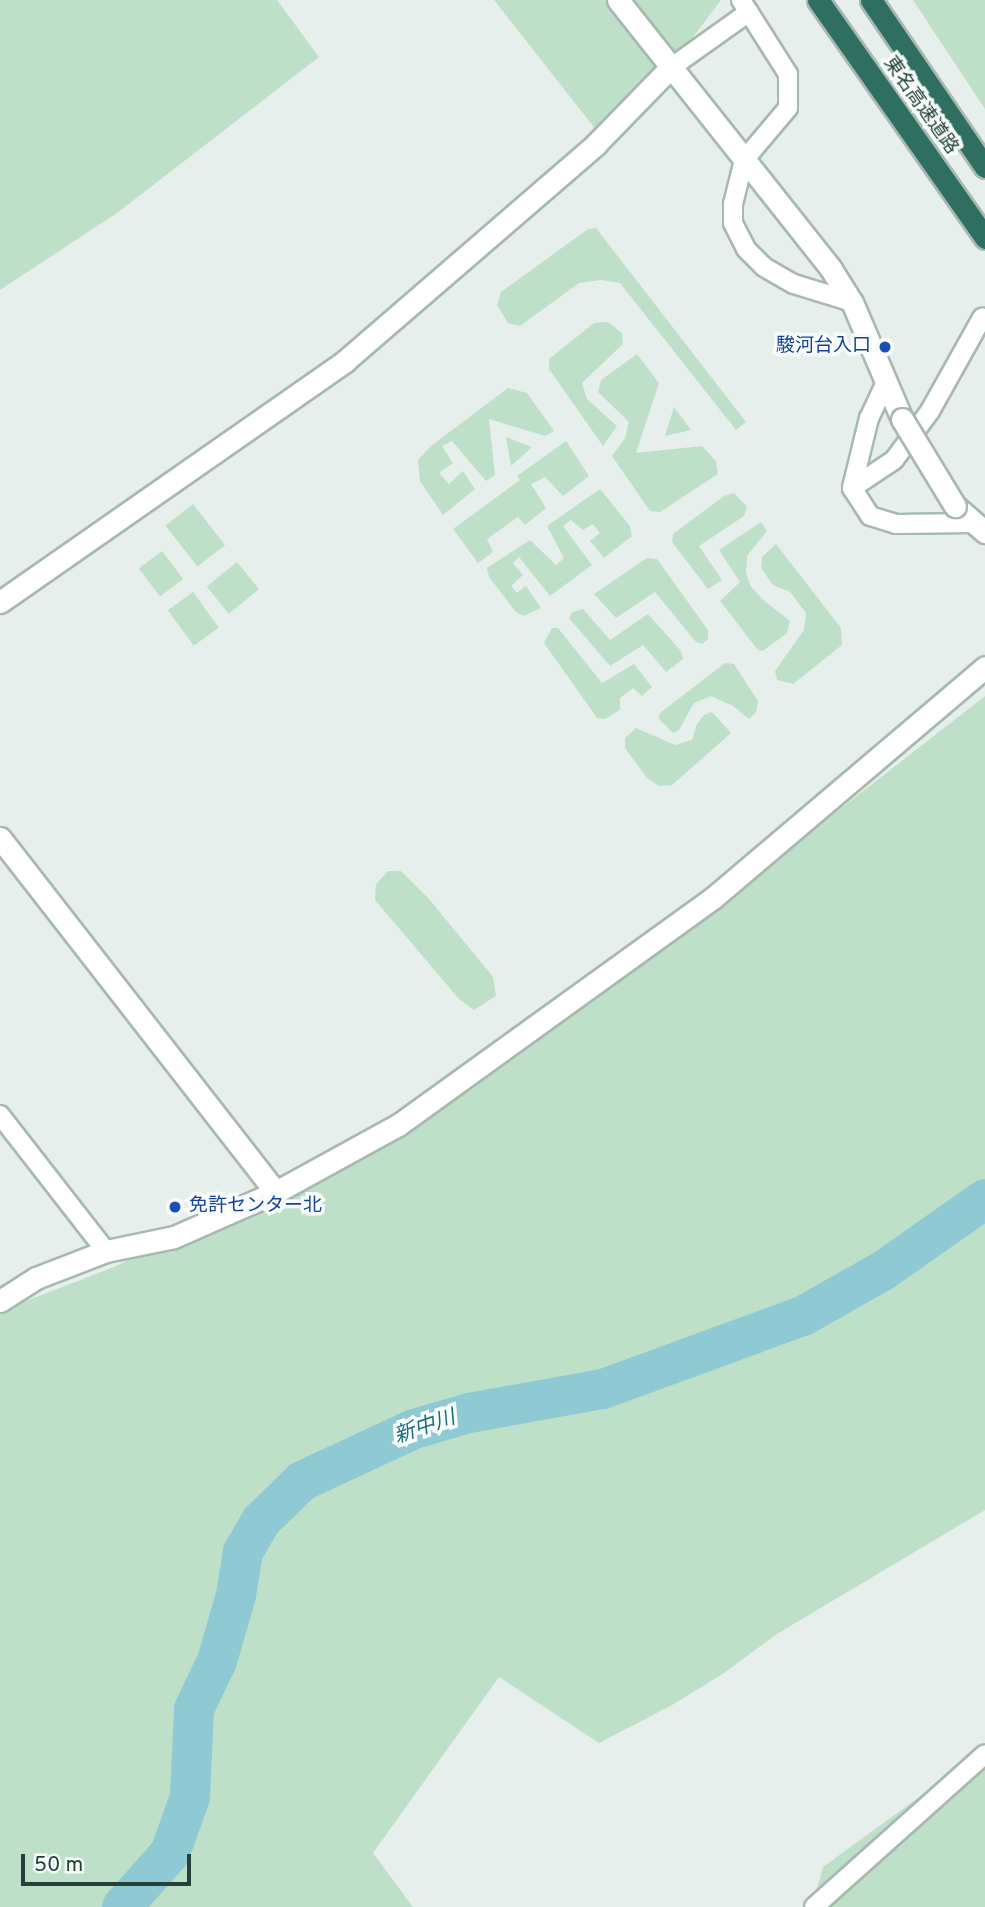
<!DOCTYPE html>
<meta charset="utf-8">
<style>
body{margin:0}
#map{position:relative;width:985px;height:1907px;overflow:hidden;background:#e6efeb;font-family:Overpass,"Noto Sans JP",sans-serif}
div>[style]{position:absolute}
.green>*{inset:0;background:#bfe0c8;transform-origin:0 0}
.river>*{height:40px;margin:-20px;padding:0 20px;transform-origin:20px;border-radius:20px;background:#8ec9d4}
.roads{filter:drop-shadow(2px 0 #a8b8b2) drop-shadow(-2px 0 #a8b8b2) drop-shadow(0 2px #a8b8b2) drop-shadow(0 -2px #a8b8b2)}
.minor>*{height:18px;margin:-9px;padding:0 9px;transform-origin:9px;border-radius:9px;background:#fff}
.tertiary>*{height:21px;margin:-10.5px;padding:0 10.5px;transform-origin:10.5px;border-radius:10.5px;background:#fff}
.motorway>*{height:21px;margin:-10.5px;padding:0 10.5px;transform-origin:10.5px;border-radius:10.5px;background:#2f6f62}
.bridges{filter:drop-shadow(2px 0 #a8b8b2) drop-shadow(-2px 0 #a8b8b2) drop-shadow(0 2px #a8b8b2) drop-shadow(0 -2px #a8b8b2)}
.tertiary-bridge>*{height:21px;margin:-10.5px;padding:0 10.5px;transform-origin:10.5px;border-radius:10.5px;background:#fff}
.dots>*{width:19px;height:19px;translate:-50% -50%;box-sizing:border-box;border:4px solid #f7fbf9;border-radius:50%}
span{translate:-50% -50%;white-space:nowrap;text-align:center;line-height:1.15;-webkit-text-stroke:7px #f7fbf9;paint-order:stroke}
.street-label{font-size:19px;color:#24423a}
.transit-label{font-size:19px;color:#164399}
.right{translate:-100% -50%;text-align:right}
.left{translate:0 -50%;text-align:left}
.water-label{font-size:21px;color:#1c6f80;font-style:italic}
.scale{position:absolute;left:21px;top:1854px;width:170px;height:32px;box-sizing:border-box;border:4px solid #24423a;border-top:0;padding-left:9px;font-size:21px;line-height:24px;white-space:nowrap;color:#24423a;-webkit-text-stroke:5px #f7fbf9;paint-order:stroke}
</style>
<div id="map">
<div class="green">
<i style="clip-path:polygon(0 0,277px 0,319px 57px,117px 213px,0 290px)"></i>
<i style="clip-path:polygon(494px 0,721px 0,669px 69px,600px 135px)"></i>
<i style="clip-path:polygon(913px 0,985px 0,985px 109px)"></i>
<i style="clip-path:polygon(596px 228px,746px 422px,736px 430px,620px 283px,601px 280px,579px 283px,520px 326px,508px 323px,497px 305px,501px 292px,588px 229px)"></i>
<i style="clip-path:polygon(608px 322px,622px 333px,623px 344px,582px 383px,587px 399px,617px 426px,603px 446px,549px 369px,549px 359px,594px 323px)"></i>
<i style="clip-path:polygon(637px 354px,659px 383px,636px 453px,702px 446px,716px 461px,718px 474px,660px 512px,650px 511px,612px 456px,625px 438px,629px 422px,598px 392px,601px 380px)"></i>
<i style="clip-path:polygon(508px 388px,527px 393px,554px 431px,545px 436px,489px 419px,495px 475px,486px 481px,452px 441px,442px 446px,453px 463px,439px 473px,449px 484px,463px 471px,475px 489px,443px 515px,420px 481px,418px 460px,431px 446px)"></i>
<i style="clip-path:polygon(674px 407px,691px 430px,665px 436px)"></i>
<i style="clip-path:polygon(506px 437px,532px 447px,511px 466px)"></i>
<i style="clip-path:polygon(566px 441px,589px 476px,563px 496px,545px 477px,531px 484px,546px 508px,525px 525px,518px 517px,487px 539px,493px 552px,478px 563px,453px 529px,520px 480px,517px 476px)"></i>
<i style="clip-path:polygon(600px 489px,630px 526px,632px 536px,604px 558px,590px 541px,600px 533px,593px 524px,583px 530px,571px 520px,563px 526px,592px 565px,550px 596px,519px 557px,513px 563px,523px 575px,511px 586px,517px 593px,526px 586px,541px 608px,524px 616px,516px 612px,489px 577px,487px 568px,530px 540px,556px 565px,564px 558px,547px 526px)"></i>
<i style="clip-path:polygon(734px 493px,747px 507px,744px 516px,699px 546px,722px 580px,708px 589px,672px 542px,673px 534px,724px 496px)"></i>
<i style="left:193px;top:504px;width:52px;height:35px;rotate:52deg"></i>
<i style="clip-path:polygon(761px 522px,767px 531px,747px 556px,746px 572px,750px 585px,762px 599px,790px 621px,787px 633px,763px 651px,758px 650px,720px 601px,740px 582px,719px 550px)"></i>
<i style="clip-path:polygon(776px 544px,841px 628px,842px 645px,793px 684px,777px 680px,775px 671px,804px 630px,806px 613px,790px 592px,773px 585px,761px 568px,762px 557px)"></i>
<i style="left:162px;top:551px;width:35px;height:29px;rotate:53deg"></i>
<i style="clip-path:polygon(647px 558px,657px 559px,708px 630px,708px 639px,702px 644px,696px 642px,655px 592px,616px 618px,594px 594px)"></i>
<i style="left:237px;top:562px;width:35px;height:39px;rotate:51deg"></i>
<i style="left:193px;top:592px;width:44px;height:31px;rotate:54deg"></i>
<i style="clip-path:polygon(583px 609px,610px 640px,648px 614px,681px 651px,683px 659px,666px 672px,643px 645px,610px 666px,569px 618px,572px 612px)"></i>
<i style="clip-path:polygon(552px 628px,558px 628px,602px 683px,634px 664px,652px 687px,642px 696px,633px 688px,620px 698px,620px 710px,605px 719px,597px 718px,544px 643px)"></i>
<i style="clip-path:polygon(725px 663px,734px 664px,758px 701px,756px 712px,749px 719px,733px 706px,711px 696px,694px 703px,679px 730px,673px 733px,658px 718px,660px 713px)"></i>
<i style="clip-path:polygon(985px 696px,985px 1510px,777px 1634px,724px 1673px,674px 1704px,599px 1743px,499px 1677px,373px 1853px,413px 1907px,0 1907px,0 1311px,114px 1267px,363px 1144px,767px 866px)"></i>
<i style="clip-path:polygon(712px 712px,731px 733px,672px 785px,659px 786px,647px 778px,625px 748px,625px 738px,636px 728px,675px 745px,692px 740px,697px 724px,704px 715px)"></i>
<i style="clip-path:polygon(388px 871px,401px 871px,429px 899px,493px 977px,496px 996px,474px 1010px,459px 999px,375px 900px,376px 884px)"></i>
<i style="clip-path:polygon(985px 1749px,985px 1907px,812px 1907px,823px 1867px)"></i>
</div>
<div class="river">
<i style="left:122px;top:1907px;width:72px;rotate:-48.4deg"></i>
<i style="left:170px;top:1853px;width:59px;rotate:-70.3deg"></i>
<i style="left:190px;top:1797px;width:88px;rotate:-87.4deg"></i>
<i style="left:194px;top:1709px;width:53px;rotate:-64.4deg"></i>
<i style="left:217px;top:1661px;width:69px;rotate:-73.9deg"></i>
<i style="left:236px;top:1595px;width:44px;rotate:-80.8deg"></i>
<i style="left:243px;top:1552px;width:36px;rotate:-60deg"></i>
<i style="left:261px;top:1521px;width:57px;rotate:-44.3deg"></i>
<i style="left:302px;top:1481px;width:123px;rotate:-24.9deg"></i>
<i style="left:414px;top:1429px;width:57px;rotate:-16.2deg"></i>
<i style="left:469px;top:1413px;width:136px;rotate:-10.2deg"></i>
<i style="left:603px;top:1389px;width:213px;rotate:-20.1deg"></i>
<i style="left:803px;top:1316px;width:93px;rotate:-29.6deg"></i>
<i style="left:884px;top:1270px;width:123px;rotate:-35.1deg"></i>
</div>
<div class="roads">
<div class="minor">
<i style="left:741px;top:0;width:88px;rotate:57.6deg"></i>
<i style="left:788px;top:74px;width:34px;rotate:90deg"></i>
<i style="left:788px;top:108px;width:68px;rotate:130.2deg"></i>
<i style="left:744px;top:160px;width:45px;rotate:104deg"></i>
<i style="left:733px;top:204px;width:19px;rotate:90deg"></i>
<i style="left:733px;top:223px;width:29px;rotate:63deg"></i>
<i style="left:746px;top:249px;width:25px;rotate:45deg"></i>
<i style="left:764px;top:267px;width:34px;rotate:30deg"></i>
<i style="left:794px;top:284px;width:61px;rotate:17.2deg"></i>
<i style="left:669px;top:69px;width:98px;rotate:-35.5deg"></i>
<i style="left:886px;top:382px;width:40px;rotate:115deg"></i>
<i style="left:869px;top:418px;width:72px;rotate:103.7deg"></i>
<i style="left:852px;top:488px;width:33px;rotate:57deg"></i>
<i style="left:870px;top:516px;width:27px;rotate:17deg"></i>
<i style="left:896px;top:524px;width:76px;rotate:-0.8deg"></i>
<i style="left:852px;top:488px;width:50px;rotate:-33.7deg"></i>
<i style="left:894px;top:460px;width:61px;rotate:-53.7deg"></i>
<i style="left:930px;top:411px;width:107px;rotate:-60.8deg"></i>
<i style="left:0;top:1115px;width:172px;rotate:52.1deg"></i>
<i style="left:814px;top:1907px;width:229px;rotate:-41.8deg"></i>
</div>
<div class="tertiary">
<i style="left:618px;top:0;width:343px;rotate:51.6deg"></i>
<i style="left:831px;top:269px;width:39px;rotate:58deg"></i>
<i style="left:852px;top:302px;width:127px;rotate:66.9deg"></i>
<i style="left:955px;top:506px;width:40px;rotate:41deg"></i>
<i style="left:0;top:602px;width:421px;rotate:-34.9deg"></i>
<i style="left:345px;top:361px;width:332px;rotate:-40.8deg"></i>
<i style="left:596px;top:144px;width:105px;rotate:-45.8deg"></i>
<i style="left:0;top:838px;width:449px;rotate:52.1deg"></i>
<i style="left:0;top:1301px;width:43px;rotate:-32.6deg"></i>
<i style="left:36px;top:1278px;width:75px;rotate:-21.1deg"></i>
<i style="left:106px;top:1251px;width:69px;rotate:-11.6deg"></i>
<i style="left:174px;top:1237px;width:111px;rotate:-23.8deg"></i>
<i style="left:276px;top:1192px;width:139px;rotate:-28.8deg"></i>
<i style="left:398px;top:1125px;width:388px;rotate:-35.8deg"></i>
<i style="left:713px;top:898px;width:357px;rotate:-40.3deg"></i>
</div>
<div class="motorway">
<i style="left:818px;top:0;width:291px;rotate:54.9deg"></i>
<i style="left:871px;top:0;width:202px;rotate:55.7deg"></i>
</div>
</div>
<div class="bridges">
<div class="tertiary-bridge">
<i style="left:902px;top:419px;width:102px;rotate:58.7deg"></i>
</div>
</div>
<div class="dots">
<i style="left:885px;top:347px;background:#1a4fb4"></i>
<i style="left:175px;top:1207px;background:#1a4fb4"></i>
</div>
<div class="street-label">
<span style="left:920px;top:106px;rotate:55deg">東名高速道路</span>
</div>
<div class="transit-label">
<span class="right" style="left:871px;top:347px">駿河台入口</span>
<span class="left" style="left:189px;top:1207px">免許センター北</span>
</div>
<div class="water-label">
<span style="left:425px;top:1428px;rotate:-19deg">新中川</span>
</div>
<div class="scale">50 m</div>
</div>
